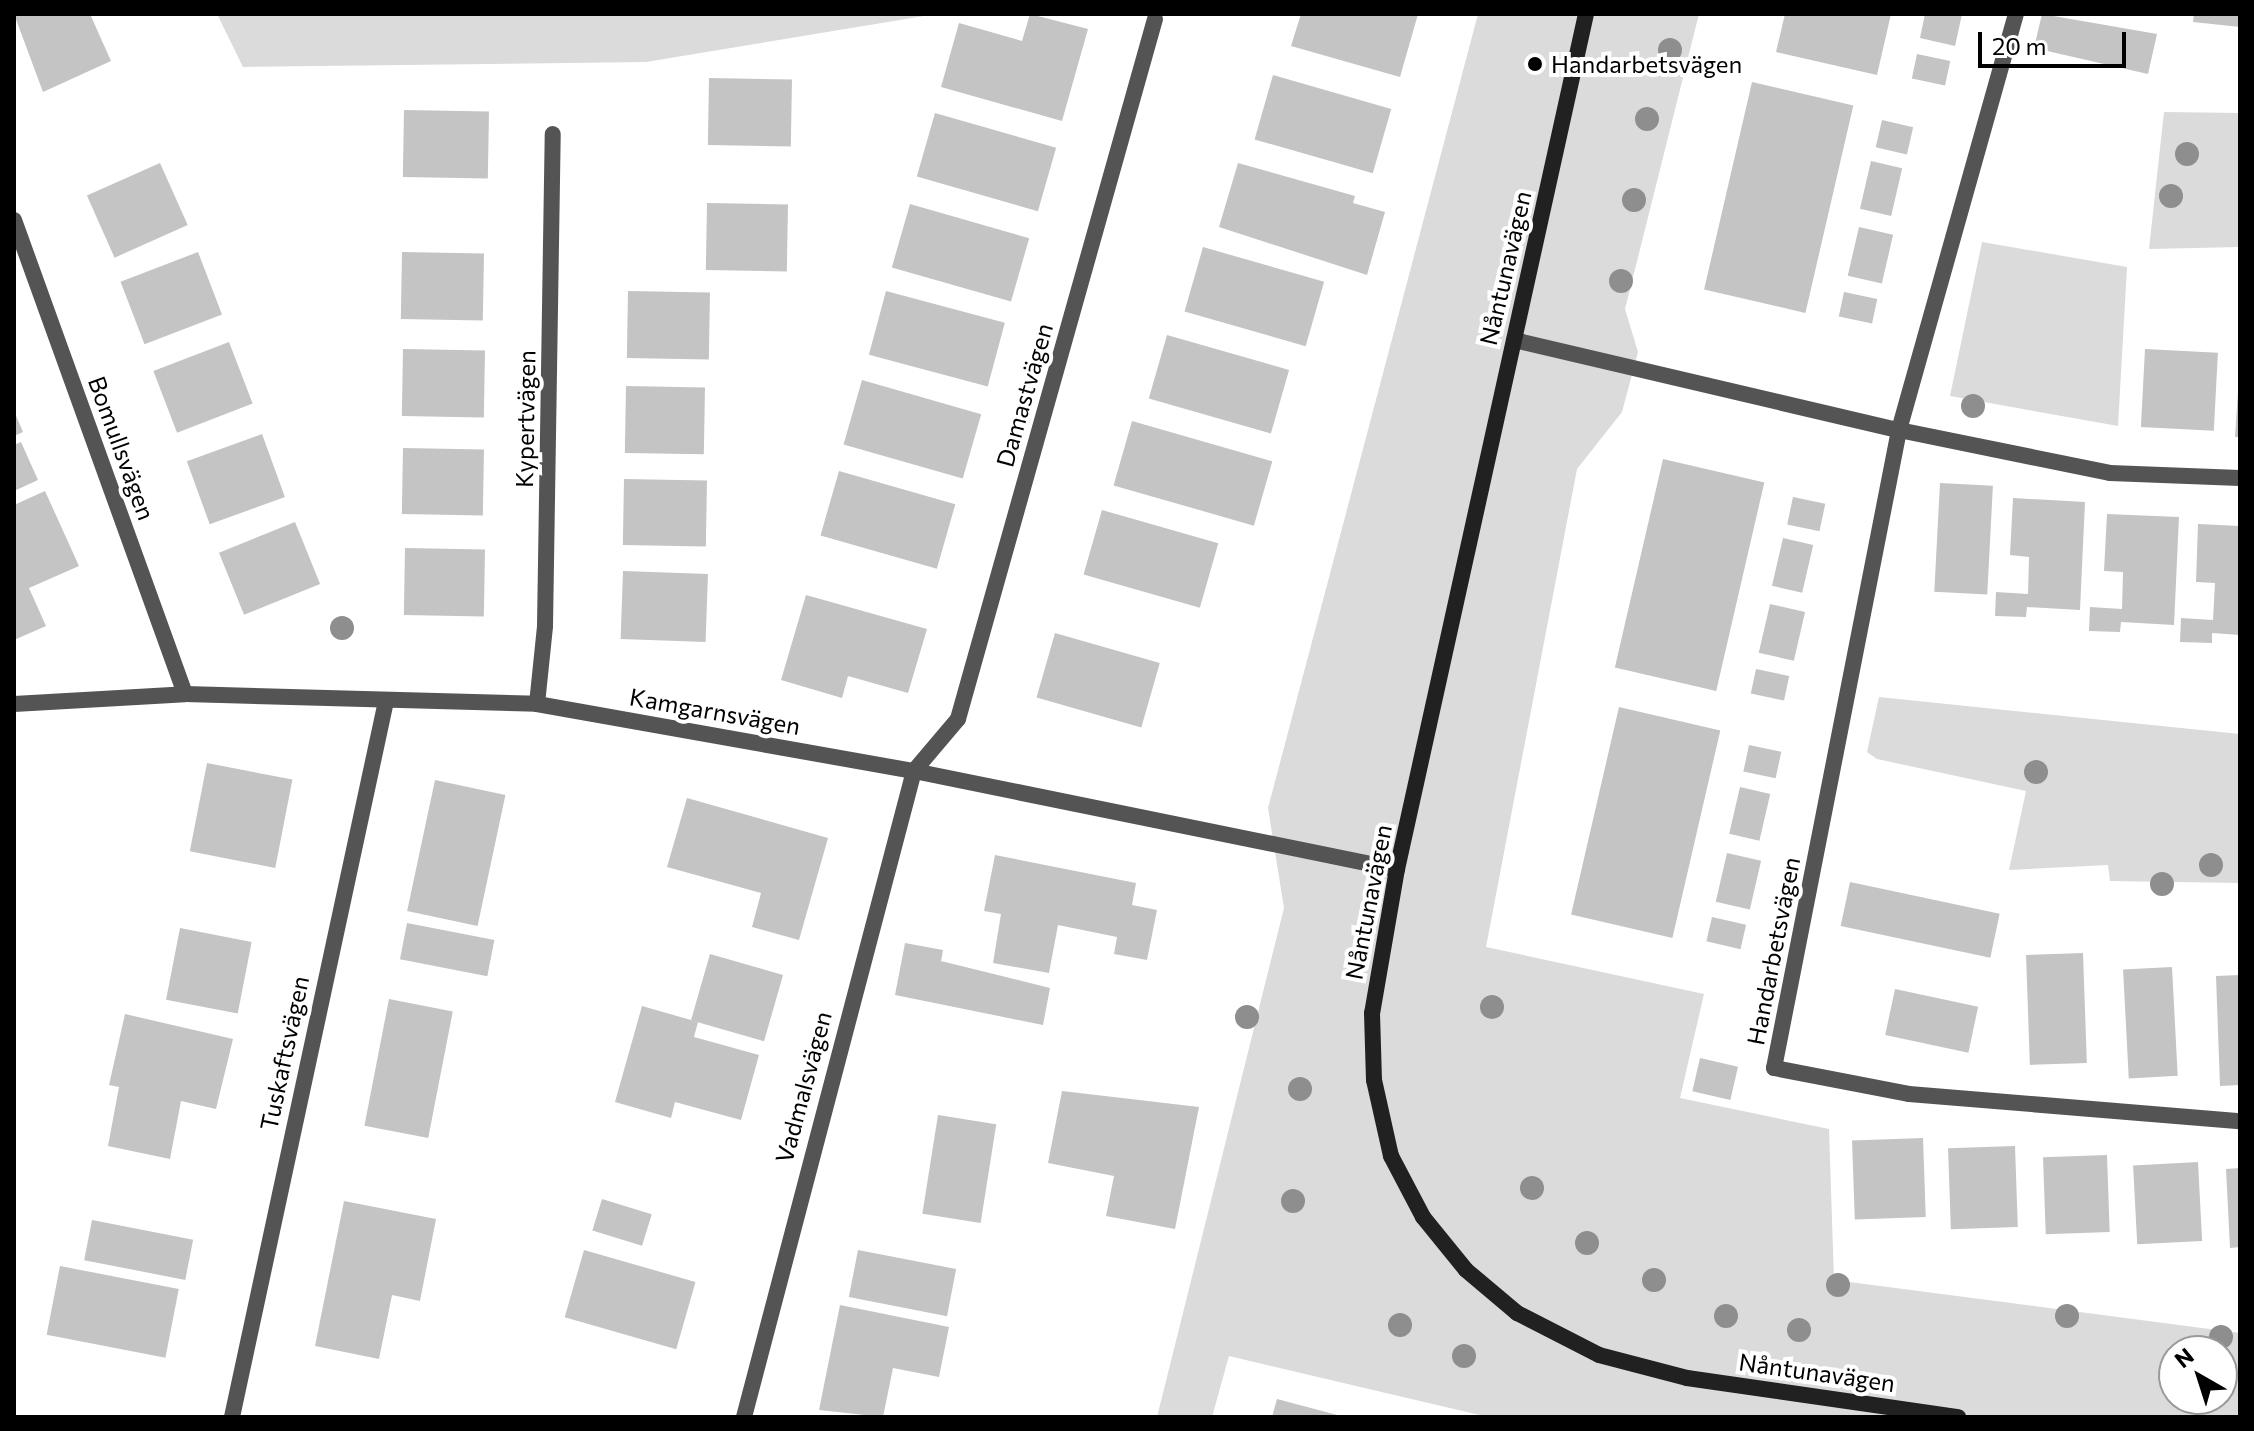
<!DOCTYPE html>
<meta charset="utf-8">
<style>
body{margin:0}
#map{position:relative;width:2254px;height:1431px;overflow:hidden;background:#fff;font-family:Commissioner,sans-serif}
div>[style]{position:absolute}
.green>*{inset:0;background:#dbdbdb}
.building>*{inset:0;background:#c4c4c4;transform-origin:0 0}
.lane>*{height:16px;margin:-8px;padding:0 8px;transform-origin:8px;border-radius:8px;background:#545454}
.street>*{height:16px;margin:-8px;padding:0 8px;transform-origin:8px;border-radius:8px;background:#545454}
.secondary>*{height:16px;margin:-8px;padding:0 8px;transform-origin:8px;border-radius:8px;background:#212121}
.trees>*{width:24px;height:24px;margin:-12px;border-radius:50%;background:#8e8e8e}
.dots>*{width:22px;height:22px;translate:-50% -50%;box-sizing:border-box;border:4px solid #fff;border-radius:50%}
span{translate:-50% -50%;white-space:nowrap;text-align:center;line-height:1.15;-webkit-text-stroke:8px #fff;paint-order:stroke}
.poi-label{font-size:24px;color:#000}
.left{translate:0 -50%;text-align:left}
.street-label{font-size:24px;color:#000}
.frame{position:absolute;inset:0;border:16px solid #000;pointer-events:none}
.north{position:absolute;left:2158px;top:1335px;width:80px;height:80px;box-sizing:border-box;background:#fff;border:2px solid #999;border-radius:50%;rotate:321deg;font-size:22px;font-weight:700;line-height:32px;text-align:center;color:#000}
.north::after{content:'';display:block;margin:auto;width:28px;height:36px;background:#000;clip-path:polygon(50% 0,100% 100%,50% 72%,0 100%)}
.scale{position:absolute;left:1978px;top:32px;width:148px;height:36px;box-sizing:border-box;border:4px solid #000;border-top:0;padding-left:10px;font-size:24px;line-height:28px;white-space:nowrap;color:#000;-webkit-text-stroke:6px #fff;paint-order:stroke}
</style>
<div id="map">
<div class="green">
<i style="clip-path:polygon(217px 14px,936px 14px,646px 62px,243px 67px)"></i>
<i style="clip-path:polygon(evenodd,1478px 14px,1699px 14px,1625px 309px,1638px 352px,1622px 412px,1577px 469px,1486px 947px,1704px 994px,1680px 1098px,1829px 1129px,1834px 1280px,2240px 1333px,2240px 1417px,1488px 1417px,1229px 1356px,1212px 1417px,1157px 1417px,1284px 908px,1268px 808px,1478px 14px,2174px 1351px,2222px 1351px,2222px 1399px,2174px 1399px,2174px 1351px)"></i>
<i style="clip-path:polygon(2164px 112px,2240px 113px,2240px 247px,2149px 249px)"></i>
<i style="clip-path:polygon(1982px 242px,2127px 267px,2118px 426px,1950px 396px)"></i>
<i style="clip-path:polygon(1879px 697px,2240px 734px,2240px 883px,2110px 881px,2108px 865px,2009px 870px,2026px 791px,1877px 759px,1867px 752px)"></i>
</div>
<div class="building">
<i style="clip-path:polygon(14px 14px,90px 14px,111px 61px,43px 92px)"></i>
<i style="clip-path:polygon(1030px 14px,1088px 29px,1062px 121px,941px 87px,959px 23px,1022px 41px)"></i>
<i style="clip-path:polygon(1301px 14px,1418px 14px,1400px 77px,1291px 46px)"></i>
<i style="clip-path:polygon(1785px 14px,1891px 14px,1877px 75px,1776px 52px)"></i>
<i style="clip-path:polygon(1925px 14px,1962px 14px,1955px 46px,1920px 38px)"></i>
<i style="clip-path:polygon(2042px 14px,2157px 34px,2148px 74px,2034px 48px)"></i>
<i style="clip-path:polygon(2194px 14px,2240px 14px,2240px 27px,2193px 22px)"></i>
<i style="left:1917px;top:54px;width:34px;height:25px;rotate:12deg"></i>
<i style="left:1273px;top:75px;width:123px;height:67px;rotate:16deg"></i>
<i style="left:709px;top:78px;width:83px;height:67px;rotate:1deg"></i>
<i style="left:1752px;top:82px;width:104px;height:213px;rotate:13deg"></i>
<i style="left:404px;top:110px;width:85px;height:67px;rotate:1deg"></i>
<i style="left:935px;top:113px;width:126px;height:66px;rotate:16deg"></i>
<i style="left:1882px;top:120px;width:32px;height:28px;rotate:13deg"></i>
<i style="left:1871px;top:161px;width:32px;height:49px;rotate:13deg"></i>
<i style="left:160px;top:163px;width:68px;height:80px;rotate:66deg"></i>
<i style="clip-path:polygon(1238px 163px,1355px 196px,1353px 203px,1385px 212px,1367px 275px,1219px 227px)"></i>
<i style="left:707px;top:203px;width:81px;height:67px;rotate:1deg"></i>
<i style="left:910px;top:204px;width:124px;height:66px;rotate:16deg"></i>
<i style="left:1859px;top:227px;width:35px;height:50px;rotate:13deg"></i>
<i style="left:1203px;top:247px;width:126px;height:67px;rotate:16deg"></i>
<i style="left:198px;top:252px;width:67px;height:83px;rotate:69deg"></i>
<i style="left:402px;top:252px;width:82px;height:67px;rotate:1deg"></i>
<i style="left:628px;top:291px;width:82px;height:67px;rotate:1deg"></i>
<i style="left:886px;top:291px;width:123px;height:66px;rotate:15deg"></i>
<i style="left:1844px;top:292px;width:34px;height:25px;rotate:12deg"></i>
<i style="left:1167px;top:335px;width:127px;height:66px;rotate:16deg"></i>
<i style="left:229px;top:342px;width:66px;height:81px;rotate:69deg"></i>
<i style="left:403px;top:349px;width:82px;height:67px;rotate:1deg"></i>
<i style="left:2145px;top:349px;width:73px;height:78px;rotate:3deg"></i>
<i style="left:862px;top:380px;width:124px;height:67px;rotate:16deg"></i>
<i style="left:626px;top:386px;width:79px;height:67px;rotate:1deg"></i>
<i style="clip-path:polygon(2238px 392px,2240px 392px,2240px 437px,2235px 437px)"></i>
<i style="clip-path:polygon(14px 411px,23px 432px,14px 436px)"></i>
<i style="left:1132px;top:421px;width:146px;height:67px;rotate:16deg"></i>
<i style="left:262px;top:434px;width:67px;height:80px;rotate:70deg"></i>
<i style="clip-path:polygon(21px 442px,38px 480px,14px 491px,14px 445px)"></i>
<i style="left:403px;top:448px;width:81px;height:66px;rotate:1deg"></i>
<i style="left:1663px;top:459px;width:104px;height:214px;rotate:13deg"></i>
<i style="left:839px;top:471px;width:121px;height:67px;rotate:16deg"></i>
<i style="left:624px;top:479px;width:83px;height:66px;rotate:1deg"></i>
<i style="left:1940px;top:483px;width:53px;height:109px;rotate:3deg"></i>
<i style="clip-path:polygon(45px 491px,79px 566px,29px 588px,46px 626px,14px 640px,14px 505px)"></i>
<i style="left:1793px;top:497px;width:33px;height:28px;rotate:12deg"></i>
<i style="clip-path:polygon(2013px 498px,2085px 502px,2080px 610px,2027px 607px,2026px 617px,1995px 616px,1996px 592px,2028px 594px,2029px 557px,2010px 555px)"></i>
<i style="left:1102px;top:510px;width:121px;height:67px;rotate:16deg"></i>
<i style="clip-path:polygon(2107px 514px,2179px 517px,2174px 625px,2121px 622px,2120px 632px,2089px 631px,2090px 607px,2122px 609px,2123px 572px,2104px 571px)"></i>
<i style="left:295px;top:522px;width:67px;height:82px;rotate:68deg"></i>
<i style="clip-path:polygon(2198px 524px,2240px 526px,2240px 635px,2212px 633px,2212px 643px,2180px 642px,2181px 618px,2213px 620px,2215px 583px,2196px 582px)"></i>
<i style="left:1783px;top:538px;width:31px;height:49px;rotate:13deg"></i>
<i style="left:405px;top:548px;width:80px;height:67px;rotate:1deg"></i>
<i style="left:623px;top:571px;width:85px;height:68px;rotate:2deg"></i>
<i style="clip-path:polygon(806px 595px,927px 629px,908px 693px,848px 676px,842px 698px,781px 680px)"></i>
<i style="left:1770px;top:604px;width:36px;height:50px;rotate:13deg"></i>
<i style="left:1055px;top:633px;width:109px;height:67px;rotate:16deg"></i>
<i style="left:1756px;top:669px;width:34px;height:25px;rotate:12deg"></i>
<i style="left:1619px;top:707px;width:104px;height:213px;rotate:13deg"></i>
<i style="left:1749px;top:745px;width:33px;height:27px;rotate:12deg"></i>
<i style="left:207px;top:763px;width:87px;height:90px;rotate:11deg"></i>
<i style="left:435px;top:780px;width:72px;height:134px;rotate:12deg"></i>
<i style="left:1740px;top:787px;width:31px;height:48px;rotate:13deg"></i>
<i style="clip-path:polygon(687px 798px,828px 838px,799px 940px,752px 927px,761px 893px,667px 867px)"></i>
<i style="left:1727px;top:853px;width:35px;height:50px;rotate:13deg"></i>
<i style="clip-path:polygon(995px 855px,1136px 883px,1132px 905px,1157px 910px,1147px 960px,1114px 954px,1117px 937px,1058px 925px,1049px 973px,993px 963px,1001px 914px,984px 911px)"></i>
<i style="left:1850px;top:882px;width:153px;height:45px;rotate:12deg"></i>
<i style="left:1712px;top:917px;width:35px;height:25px;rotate:13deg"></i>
<i style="left:407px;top:923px;width:89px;height:37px;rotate:11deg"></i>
<i style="left:180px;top:928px;width:73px;height:73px;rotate:11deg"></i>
<i style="clip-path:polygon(905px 943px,943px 950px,941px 961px,1050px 988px,1043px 1025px,895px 995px)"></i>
<i style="left:2083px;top:953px;width:110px;height:57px;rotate:88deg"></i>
<i style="left:710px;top:954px;width:76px;height:69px;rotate:16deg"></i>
<i style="left:2172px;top:967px;width:109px;height:49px;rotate:87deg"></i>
<i style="clip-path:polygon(2240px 975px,2240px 1085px,2220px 1086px,2216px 976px)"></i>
<i style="left:1895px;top:989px;width:85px;height:47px;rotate:12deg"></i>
<i style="left:389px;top:999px;width:65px;height:129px;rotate:11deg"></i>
<i style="clip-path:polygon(642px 1006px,698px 1022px,694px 1037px,759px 1055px,741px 1120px,675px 1102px,671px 1118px,615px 1102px)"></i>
<i style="clip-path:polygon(125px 1014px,233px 1039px,216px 1109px,181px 1101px,170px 1159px,108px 1146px,119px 1087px,109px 1085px)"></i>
<i style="left:1700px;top:1058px;width:39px;height:34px;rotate:13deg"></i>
<i style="clip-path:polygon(1062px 1091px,1199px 1107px,1175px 1229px,1106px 1216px,1114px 1176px,1048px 1163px)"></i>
<i style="left:938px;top:1115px;width:59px;height:100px;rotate:9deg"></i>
<i style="left:1923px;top:1138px;width:79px;height:71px;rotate:88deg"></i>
<i style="left:2015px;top:1146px;width:81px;height:67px;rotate:88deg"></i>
<i style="left:2107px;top:1155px;width:77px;height:64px;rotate:88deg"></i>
<i style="left:2198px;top:1162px;width:79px;height:65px;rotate:87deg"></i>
<i style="clip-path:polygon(2240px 1168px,2240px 1247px,2230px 1248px,2226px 1169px)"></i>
<i style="left:602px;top:1199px;width:52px;height:33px;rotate:17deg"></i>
<i style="clip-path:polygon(344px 1201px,436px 1219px,420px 1301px,392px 1295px,379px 1359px,315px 1346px)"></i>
<i style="left:92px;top:1220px;width:103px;height:41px;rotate:11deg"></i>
<i style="left:584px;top:1250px;width:116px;height:70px;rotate:16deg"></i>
<i style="left:858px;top:1250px;width:100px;height:48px;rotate:11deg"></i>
<i style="left:60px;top:1266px;width:121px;height:70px;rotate:11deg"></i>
<i style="clip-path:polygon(840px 1305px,949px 1327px,939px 1377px,893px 1368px,883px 1417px,819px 1410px)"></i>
<i style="clip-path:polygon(1277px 1399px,1341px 1416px,1341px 1417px,1272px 1417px)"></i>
</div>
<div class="lane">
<i style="left:1899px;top:430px;width:215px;rotate:11.5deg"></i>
<i style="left:2110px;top:473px;width:130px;rotate:2.2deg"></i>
<i style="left:1774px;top:1068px;width:137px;rotate:10.9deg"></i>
<i style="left:1909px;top:1094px;width:332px;rotate:4.7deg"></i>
</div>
<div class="street">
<i style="left:14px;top:220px;width:504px;rotate:70.16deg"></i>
<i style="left:1514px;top:340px;width:395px;rotate:13.2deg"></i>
<i style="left:14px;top:704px;width:171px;rotate:-3.3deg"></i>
<i style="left:185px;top:694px;width:352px;rotate:1.6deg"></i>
<i style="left:537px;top:704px;width:383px;rotate:10.1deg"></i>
<i style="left:914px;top:771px;width:493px;rotate:11.5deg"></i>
<i style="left:537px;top:704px;width:78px;rotate:-84.1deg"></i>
<i style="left:545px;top:626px;width:492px;rotate:-89.1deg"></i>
<i style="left:1774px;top:1068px;width:650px;rotate:-78.91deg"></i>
<i style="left:1899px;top:430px;width:432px;rotate:-74.3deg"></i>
<i style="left:232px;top:1417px;width:732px;rotate:-77.86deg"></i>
<i style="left:744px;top:1417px;width:668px;rotate:-75.26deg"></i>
<i style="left:914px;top:771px;width:68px;rotate:-49.8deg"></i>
<i style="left:958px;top:719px;width:727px;rotate:-74.28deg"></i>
</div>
<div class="secondary">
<i style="left:1586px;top:14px;width:876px;rotate:102.46deg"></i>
<i style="left:1397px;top:869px;width:146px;rotate:99.8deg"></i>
<i style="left:1372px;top:1013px;width:67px;rotate:88.3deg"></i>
<i style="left:1374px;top:1080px;width:78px;rotate:77.4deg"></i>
<i style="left:1391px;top:1156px;width:69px;rotate:62.3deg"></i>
<i style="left:1423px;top:1217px;width:68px;rotate:50.9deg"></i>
<i style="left:1466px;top:1270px;width:67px;rotate:40.1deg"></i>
<i style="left:1517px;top:1313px;width:92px;rotate:27.1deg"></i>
<i style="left:1599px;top:1355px;width:91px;rotate:14.6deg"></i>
<i style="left:1687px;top:1378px;width:274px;rotate:8.2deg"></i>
</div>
<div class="trees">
<i style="left:1670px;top:50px"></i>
<i style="left:1647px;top:119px"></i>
<i style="left:2187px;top:154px"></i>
<i style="left:2171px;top:196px"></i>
<i style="left:1634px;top:200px"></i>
<i style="left:1621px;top:281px"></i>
<i style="left:1973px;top:406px"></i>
<i style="left:342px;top:628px"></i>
<i style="left:2036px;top:772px"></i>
<i style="left:2211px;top:865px"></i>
<i style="left:2162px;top:884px"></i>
<i style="left:1492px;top:1007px"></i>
<i style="left:1247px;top:1017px"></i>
<i style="left:1300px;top:1089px"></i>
<i style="left:1532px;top:1188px"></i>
<i style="left:1293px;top:1201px"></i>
<i style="left:1587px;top:1243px"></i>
<i style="left:1654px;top:1280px"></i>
<i style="left:1838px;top:1285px"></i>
<i style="left:1726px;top:1316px"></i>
<i style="left:2067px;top:1316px"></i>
<i style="left:1400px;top:1325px"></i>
<i style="left:1799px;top:1330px"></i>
<i style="left:2221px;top:1337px"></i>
<i style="left:1464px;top:1356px"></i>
</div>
<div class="dots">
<i style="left:1535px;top:64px;background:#000"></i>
</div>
<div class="poi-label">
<span class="left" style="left:1551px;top:64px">Handarbetsvägen</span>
</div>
<div class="street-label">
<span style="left:1505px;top:268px;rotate:-77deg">Nåntunavägen</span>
<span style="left:1024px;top:395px;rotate:-74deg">Damastvägen</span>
<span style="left:525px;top:419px;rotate:-89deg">Kypertvägen</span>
<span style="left:122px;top:448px;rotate:70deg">Bomullsvägen</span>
<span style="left:715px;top:711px;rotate:10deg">Kamgarnsvägen</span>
<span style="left:1368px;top:902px;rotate:-79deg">Nåntunavägen</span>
<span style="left:1773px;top:951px;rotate:-79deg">Handarbetsvägen</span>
<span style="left:284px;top:1053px;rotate:-78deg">Tuskaftsvägen</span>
<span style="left:803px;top:1087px;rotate:-75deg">Vadmalsvägen</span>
<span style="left:1817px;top:1372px;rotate:8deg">Nåntunavägen</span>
</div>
<div class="frame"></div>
<div class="north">N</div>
<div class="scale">20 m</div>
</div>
